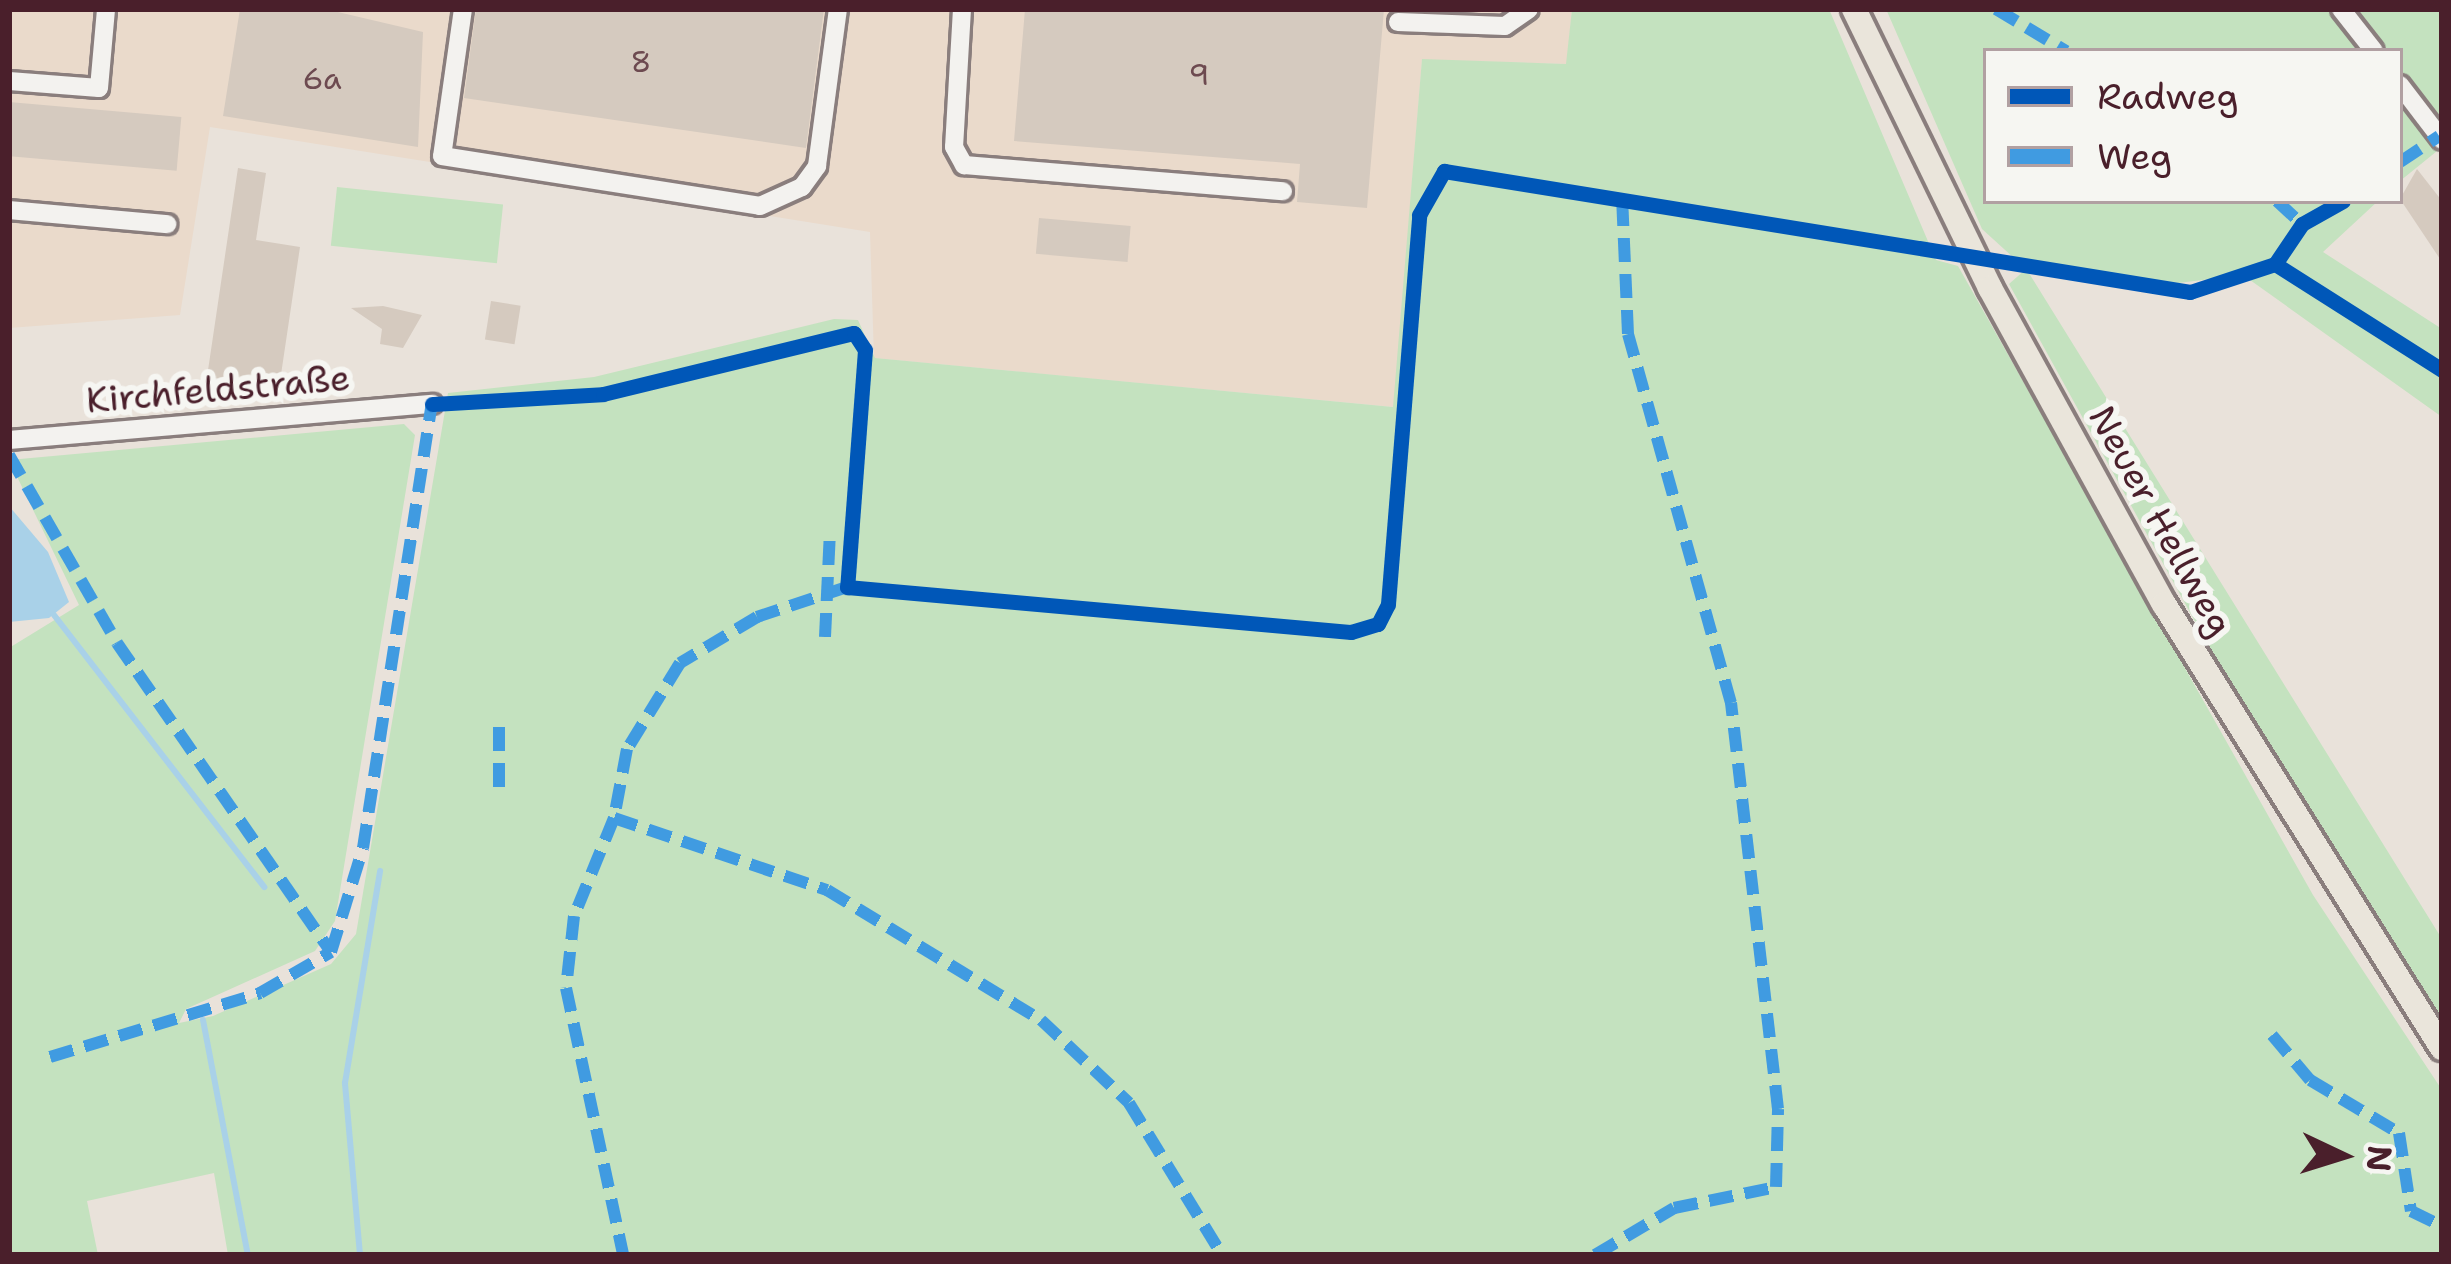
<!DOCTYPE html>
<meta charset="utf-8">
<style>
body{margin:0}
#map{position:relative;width:2451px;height:1264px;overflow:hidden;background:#e9e2da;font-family:"Shantell Sans",sans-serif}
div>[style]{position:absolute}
.built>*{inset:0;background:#eadacb}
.green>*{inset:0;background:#c4e2bf;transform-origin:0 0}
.water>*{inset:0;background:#a9d1e8}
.stream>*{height:6px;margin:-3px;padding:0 3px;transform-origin:3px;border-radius:3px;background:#a9d1e8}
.building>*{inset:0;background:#d5cabf;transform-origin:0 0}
.roads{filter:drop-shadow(3px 0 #8a7e7d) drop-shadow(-3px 0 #8a7e7d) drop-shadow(0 3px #8a7e7d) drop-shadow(0 -3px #8a7e7d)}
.minor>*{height:18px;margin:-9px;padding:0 9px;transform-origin:9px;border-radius:9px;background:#f3f2ef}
.major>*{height:24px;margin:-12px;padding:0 12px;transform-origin:12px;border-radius:12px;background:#eae5db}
.quiet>*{height:12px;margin-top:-6px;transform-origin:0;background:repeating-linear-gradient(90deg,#409be1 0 24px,transparent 0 36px)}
.cycleway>*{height:15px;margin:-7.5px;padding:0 7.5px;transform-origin:7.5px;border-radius:7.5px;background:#0057b8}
span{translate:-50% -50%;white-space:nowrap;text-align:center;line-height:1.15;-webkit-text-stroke:12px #f6f6f2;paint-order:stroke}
.number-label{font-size:30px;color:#6d4a50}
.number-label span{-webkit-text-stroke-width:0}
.street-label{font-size:36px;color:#4a1f2b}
.frame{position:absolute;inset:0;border:12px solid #4a1f2b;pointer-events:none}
.legend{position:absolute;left:1983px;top:48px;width:420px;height:156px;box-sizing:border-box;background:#f6f6f2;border:3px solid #b1a0a2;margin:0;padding:15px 21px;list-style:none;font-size:36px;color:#4a1f2b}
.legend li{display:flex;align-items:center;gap:24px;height:60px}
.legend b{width:60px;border:3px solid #b1a0a2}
.north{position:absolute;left:2283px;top:1096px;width:120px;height:120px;-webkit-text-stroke:9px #f6f6f2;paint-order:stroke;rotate:94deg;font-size:33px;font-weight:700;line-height:48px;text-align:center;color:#4a1f2b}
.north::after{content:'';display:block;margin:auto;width:42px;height:54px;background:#4a1f2b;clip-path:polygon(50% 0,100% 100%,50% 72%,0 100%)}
</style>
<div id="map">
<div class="built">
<i style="clip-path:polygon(9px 9px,1572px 9px,1567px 64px,1422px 60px,1394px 407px,874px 358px,870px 232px,210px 127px,180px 315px,9px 328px)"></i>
</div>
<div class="green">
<i style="clip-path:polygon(1572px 9px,1829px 9px,1936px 260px,1958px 266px,2313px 895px,2442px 1090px,2442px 1255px,228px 1255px,214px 1173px,87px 1201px,98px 1255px,9px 1255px,9px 648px,79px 605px,9px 460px,404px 424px,415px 435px,335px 921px,315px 951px,186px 1009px,179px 1023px,213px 1016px,331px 964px,356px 934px,448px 393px,594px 377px,834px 319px,858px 320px,875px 358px,1393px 407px,1422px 59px,1566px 64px)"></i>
<i style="clip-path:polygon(1886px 9px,2442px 9px,2442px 147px,2400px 181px,2400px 51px,1986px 51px,1986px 201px,2378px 201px,2323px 252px,2442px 329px,2442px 417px,2243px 275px,2178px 283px,2027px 270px,2442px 939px,2442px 1022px,2230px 685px,2009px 284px,2026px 269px,1982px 229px)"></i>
<i style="left:337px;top:187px;width:167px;height:59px;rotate:6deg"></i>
</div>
<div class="water">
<i style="clip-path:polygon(9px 506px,48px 552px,69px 602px,49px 618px,9px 622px)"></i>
</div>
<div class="stream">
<i style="left:54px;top:615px;width:344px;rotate:52.3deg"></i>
<i style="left:203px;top:1020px;width:239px;rotate:79.2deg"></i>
<i style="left:360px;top:1255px;width:173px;rotate:-95deg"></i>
<i style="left:345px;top:1083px;width:215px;rotate:-80.6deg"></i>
</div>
<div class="building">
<i style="clip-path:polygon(240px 9px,325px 9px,423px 32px,418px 147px,223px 116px)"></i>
<i style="clip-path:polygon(476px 9px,824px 9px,806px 148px,464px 98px)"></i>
<i style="clip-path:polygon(1025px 9px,1384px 9px,1367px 208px,1297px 202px,1300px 164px,1014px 141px)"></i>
<i style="left:9px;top:102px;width:173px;height:54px;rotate:5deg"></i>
<i style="clip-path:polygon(238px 168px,266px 173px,256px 240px,300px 247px,279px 388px,207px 377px)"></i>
<i style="clip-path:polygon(2417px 169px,2442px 201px,2442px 262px,2400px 199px)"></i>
<i style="left:1039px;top:218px;width:92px;height:36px;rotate:5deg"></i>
<i style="left:491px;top:301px;width:30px;height:39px;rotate:9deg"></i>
<i style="clip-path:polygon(383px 306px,422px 315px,403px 348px,380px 344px,382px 329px,351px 308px)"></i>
</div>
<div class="roads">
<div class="minor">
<i style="left:463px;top:9px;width:148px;rotate:98.1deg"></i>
<i style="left:442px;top:156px;width:322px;rotate:8.9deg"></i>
<i style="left:760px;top:206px;width:46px;rotate:-24.3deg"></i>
<i style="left:802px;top:187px;width:26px;rotate:-54deg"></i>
<i style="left:817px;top:166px;width:158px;rotate:-82.4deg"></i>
<i style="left:962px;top:9px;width:138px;rotate:93.3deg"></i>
<i style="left:954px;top:147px;width:21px;rotate:61deg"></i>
<i style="left:964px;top:165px;width:320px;rotate:4.7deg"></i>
<i style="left:2341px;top:9px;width:53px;rotate:51.8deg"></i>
<i style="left:1398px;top:22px;width:107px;rotate:2.1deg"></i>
<i style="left:1505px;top:26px;width:29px;rotate:-35deg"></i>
<i style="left:9px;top:81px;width:90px;rotate:4.4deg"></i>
<i style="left:99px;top:88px;width:79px;rotate:-84.9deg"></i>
<i style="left:2400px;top:85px;width:69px;rotate:52.6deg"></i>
<i style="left:9px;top:210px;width:159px;rotate:5.1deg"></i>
<i style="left:9px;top:440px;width:425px;rotate:-4.9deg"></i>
</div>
<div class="major">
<i style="left:1854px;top:9px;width:310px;rotate:64deg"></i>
<i style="left:1990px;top:288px;width:361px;rotate:61.2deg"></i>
<i style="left:2164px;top:604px;width:524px;rotate:57.95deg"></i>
</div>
</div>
<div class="quiet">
<i style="left:1996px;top:9px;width:82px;rotate:31deg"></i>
<i style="left:2400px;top:162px;width:47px;rotate:-33.7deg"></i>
<i style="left:2277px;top:201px;width:34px;rotate:43deg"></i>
<i style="left:9px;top:455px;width:217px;rotate:60.1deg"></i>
<i style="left:117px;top:643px;width:376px;rotate:55.3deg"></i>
<i style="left:847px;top:587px;width:95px;rotate:161.6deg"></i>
<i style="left:757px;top:617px;width:90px;rotate:149.1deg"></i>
<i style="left:680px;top:663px;width:101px;rotate:121.6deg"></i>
<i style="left:627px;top:749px;width:70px;rotate:100.7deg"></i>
<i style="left:614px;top:818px;width:225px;rotate:18.7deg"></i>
<i style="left:827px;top:890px;width:250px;rotate:31.3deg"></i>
<i style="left:1041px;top:1020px;width:121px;rotate:43.3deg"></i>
<i style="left:1129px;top:1103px;width:178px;rotate:58.5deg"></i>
<i style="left:825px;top:637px;width:105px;rotate:-87.3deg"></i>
<i style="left:499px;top:787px;width:60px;rotate:-90deg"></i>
<i style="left:614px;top:818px;width:106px;rotate:112.2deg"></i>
<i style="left:574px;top:916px;width:72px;rotate:96.3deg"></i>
<i style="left:566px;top:988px;width:273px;rotate:77.9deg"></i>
<i style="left:2272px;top:1035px;width:59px;rotate:49.8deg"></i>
<i style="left:2310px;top:1080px;width:104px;rotate:30.8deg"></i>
<i style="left:2399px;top:1133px;width:79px;rotate:81.3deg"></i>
<i style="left:2411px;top:1211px;width:34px;rotate:26deg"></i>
<i style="left:50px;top:1057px;width:220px;rotate:-16.9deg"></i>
<i style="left:260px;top:993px;width:82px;rotate:-30deg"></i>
<i style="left:331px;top:952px;width:109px;rotate:-72.9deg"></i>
<i style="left:363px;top:848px;width:449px;rotate:-81.2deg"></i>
<i style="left:432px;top:404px;width:10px"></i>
<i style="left:1595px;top:1255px;width:92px;rotate:-30.7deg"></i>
<i style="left:1674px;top:1208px;width:104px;rotate:-11.6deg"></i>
<i style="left:1776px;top:1187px;width:78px;rotate:-88.5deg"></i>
<i style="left:1778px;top:1109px;width:409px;rotate:-96.6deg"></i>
<i style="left:1731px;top:703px;width:383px;rotate:-105.6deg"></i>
<i style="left:1628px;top:334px;width:140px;rotate:-92.5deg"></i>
</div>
<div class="cycleway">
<i style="left:2275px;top:264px;width:198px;rotate:32.4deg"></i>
<i style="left:432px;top:404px;width:171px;rotate:-3.3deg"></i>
<i style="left:603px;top:394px;width:258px;rotate:-13.7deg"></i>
<i style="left:854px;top:333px;width:20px;rotate:57deg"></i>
<i style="left:865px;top:350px;width:238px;rotate:94.3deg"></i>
<i style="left:847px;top:587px;width:506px;rotate:5.1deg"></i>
<i style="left:1351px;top:632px;width:28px;rotate:-17deg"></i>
<i style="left:1378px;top:624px;width:22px;rotate:-63deg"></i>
<i style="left:1388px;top:604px;width:390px;rotate:-85.4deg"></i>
<i style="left:1419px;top:215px;width:51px;rotate:-60.4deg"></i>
<i style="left:1444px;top:171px;width:756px;rotate:9.21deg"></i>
<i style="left:2190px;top:292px;width:89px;rotate:-18.2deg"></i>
<i style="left:2275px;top:264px;width:48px;rotate:-56deg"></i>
<i style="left:2302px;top:224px;width:47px;rotate:-29.3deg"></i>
</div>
<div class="number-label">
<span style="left:641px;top:62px">8</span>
<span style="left:1199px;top:75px">9</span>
<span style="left:322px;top:79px">6a</span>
</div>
<div class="street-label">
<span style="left:218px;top:389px;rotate:-5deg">Kirchfeldstraße</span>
<span style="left:2161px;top:521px;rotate:61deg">Neuer Hellweg</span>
</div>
<div class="frame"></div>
<ul class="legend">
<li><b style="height:15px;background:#0057b8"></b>Radweg</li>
<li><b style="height:15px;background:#409be1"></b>Weg</li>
</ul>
<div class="north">N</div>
</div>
